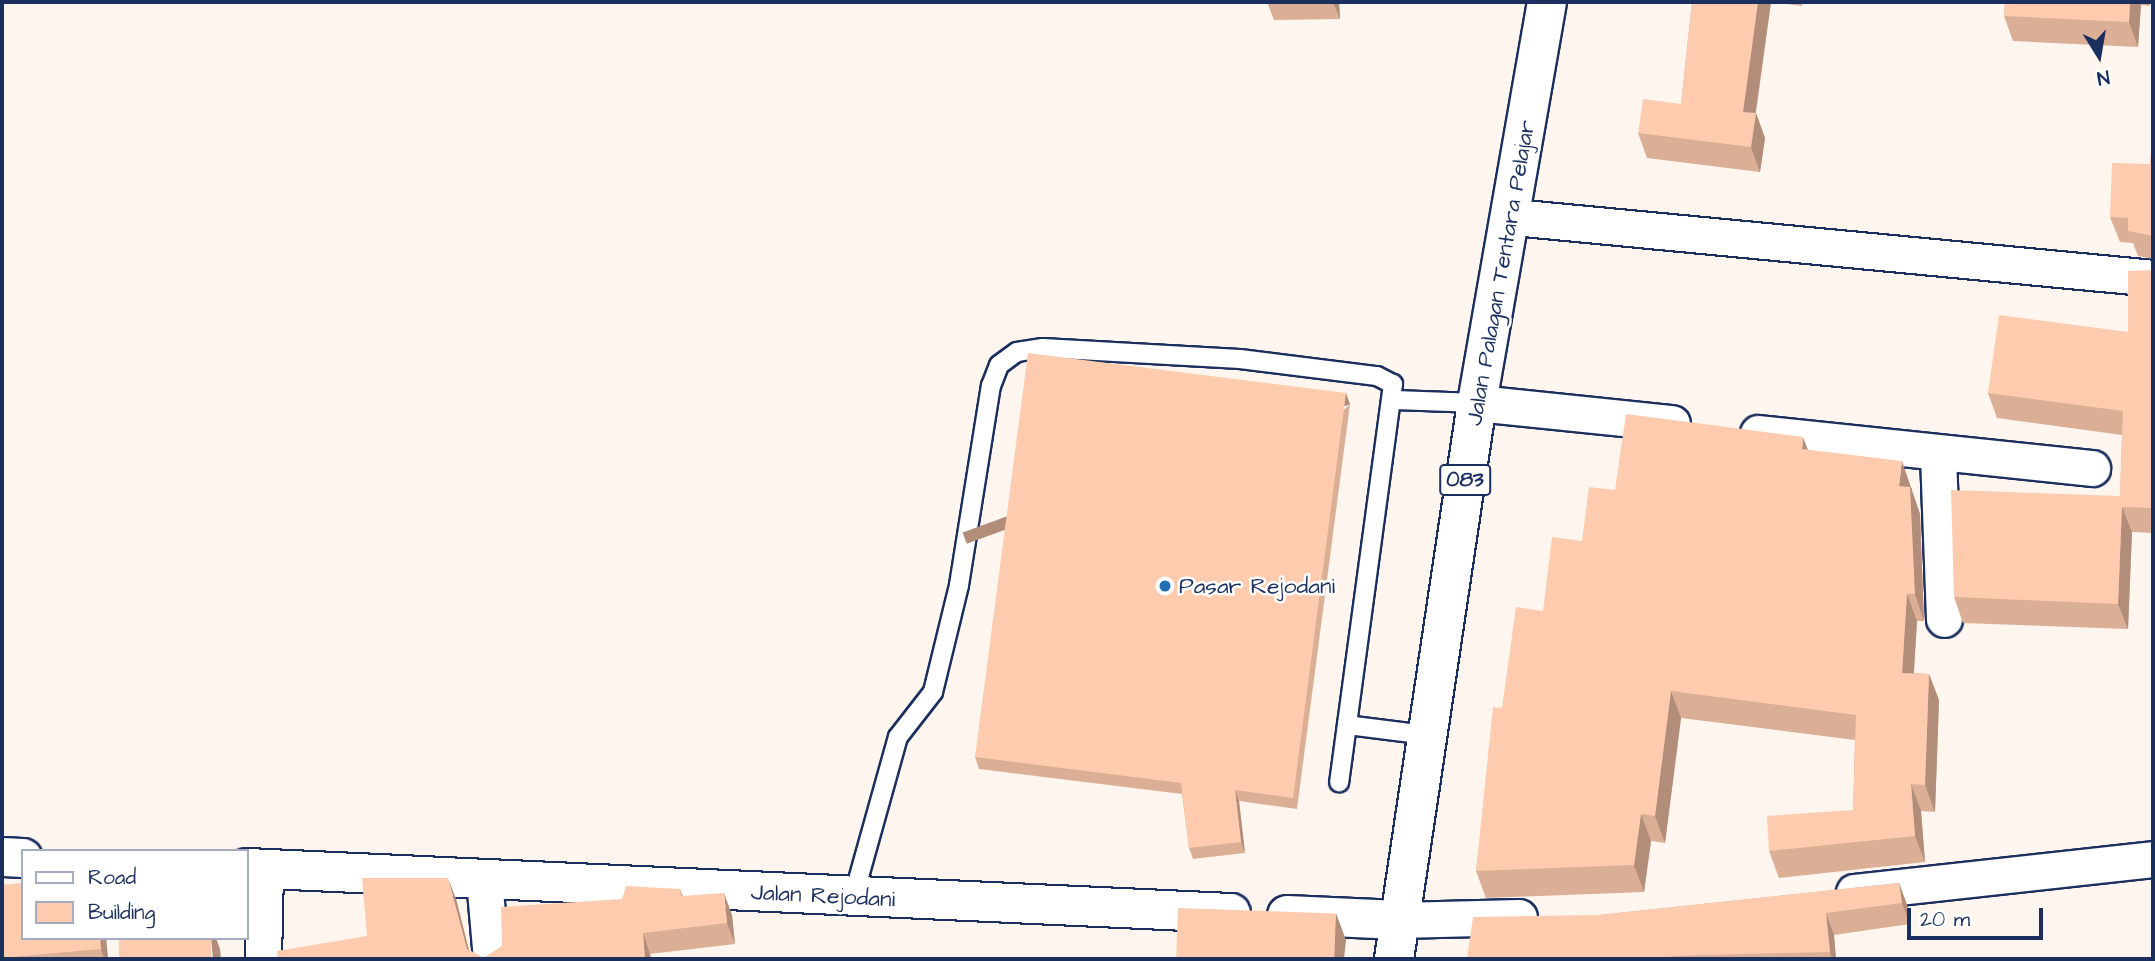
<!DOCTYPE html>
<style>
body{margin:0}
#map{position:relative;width:2155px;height:961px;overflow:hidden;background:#fff5ef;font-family:"Architects Daughter",sans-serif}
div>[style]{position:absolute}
.roads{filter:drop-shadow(2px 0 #1b2f5e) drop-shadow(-2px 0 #1b2f5e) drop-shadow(0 2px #1b2f5e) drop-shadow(0 -2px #1b2f5e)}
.service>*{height:18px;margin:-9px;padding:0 9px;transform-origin:9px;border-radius:9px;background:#fff}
.minor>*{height:35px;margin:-17.5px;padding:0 17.5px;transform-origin:17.5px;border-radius:17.5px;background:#fff}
.secondary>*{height:38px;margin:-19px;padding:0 19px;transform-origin:19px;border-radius:19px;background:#fff}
.primary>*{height:38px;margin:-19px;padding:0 19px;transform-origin:19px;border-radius:19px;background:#fff}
.wall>*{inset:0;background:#daaf96}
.shaded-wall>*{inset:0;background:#b28e7a;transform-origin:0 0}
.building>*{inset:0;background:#fecbae;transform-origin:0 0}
.dots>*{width:19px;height:19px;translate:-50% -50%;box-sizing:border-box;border:4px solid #fff;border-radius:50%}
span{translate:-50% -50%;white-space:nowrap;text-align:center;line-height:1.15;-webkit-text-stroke:5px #fff;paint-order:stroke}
.shield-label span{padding:2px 5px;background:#fff;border:2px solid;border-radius:5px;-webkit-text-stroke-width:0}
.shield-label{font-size:21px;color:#1b2f5e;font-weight:700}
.street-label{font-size:23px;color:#1b2f5e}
.poi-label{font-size:23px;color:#1b2f5e}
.left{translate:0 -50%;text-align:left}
.frame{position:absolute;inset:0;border:4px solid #1b2f5e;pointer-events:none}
.legend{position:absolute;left:21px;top:849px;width:228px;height:91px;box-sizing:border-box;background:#fff;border:2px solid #a4acbf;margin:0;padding:9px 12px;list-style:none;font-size:21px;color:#1b2f5e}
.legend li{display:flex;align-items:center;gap:14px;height:35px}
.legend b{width:35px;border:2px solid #a4acbf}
.north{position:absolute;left:2064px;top:21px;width:70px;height:70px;-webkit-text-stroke:5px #fff;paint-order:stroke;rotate:169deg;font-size:19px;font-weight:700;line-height:28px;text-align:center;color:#1b2f5e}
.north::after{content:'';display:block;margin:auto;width:24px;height:32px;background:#1b2f5e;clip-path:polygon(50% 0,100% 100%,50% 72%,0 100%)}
.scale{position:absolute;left:1907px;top:908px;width:136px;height:32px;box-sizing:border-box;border:4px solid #1b2f5e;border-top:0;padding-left:9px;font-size:21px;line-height:24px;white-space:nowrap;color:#1b2f5e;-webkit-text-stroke:5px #fff;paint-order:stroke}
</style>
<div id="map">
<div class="roads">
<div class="service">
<i style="left:1395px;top:400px;width:82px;rotate:2.1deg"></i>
<i style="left:1347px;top:725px;width:80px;rotate:7.2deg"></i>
<i style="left:853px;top:898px;width:167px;rotate:-74.4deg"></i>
<i style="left:898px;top:737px;width:57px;rotate:-52.1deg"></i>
<i style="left:933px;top:692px;width:110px;rotate:-76.3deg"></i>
<i style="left:959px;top:585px;width:202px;rotate:-80.9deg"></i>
<i style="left:991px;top:386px;width:22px;rotate:-69deg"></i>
<i style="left:999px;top:365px;width:22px;rotate:-36deg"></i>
<i style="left:1017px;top:352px;width:26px;rotate:-9deg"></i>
<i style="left:1043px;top:348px;width:197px;rotate:3.2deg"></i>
<i style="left:1240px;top:359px;width:138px;rotate:7.1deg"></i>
<i style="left:1377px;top:376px;width:18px;rotate:27deg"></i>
<i style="left:1393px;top:384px;width:402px;rotate:97.7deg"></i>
</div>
<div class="minor">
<i style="left:1513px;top:217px;width:643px;rotate:5.44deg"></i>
<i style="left:1477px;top:403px;width:196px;rotate:5.9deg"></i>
<i style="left:1758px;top:433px;width:336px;rotate:6deg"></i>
<i style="left:1938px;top:455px;width:164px;rotate:87.9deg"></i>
<i style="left:484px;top:879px;width:80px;rotate:85deg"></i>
<i style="left:1854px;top:892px;width:301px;rotate:-6.3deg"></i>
<i style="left:1399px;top:920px;width:120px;rotate:-1.4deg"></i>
<i style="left:263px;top:959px;width:90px;rotate:-88.7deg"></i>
</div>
<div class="secondary">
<i style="left:2px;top:857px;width:21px;rotate:3deg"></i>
<i style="left:247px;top:868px;width:985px;rotate:2.62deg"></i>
<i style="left:1287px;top:915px;width:112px;rotate:2.6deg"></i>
</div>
<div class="primary">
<i style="left:1394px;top:959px;width:562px;rotate:-81.51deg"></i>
<i style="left:1477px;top:403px;width:407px;rotate:-80.1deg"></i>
</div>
</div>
<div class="wall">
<i style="clip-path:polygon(1267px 2px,1339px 2px,1340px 19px,1274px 20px)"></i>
<i style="clip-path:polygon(1692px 2px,1802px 2px,1802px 6px,1771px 2px,1756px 113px,1765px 138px,1760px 172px,1647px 158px,1638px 133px,1681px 104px)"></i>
<i style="clip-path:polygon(2005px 2px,2150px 2px,2150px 6px,2141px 5px,2138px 47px,2013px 41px,2004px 16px)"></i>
<i style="clip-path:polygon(2153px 133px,2153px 259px,2138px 256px,2133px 243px,2120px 242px,2110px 217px,2150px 164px)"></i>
<i style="clip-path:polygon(2153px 270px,2153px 533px,2132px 532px,2128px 629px,1963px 623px,1954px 597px,2120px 496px,2122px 435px,1997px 418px,1988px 393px,2128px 332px)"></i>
<i style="clip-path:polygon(1350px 404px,1297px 809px,1239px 801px,1245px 853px,1193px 859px,1189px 848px,1182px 794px,979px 769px,975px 757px)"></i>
<i style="clip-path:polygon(1808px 450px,1912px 488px,1912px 491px,1920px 514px,1924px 621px,1917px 621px,1914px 673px,1929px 674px,1939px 700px,1935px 812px,1921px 811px,1925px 862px,1779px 878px,1769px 851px,1853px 810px,1855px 740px,1681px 718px,1665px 843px,1651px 841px,1644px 892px,1486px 898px,1476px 871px,1502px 708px,1543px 611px,1582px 541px,1615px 490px)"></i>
<i style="clip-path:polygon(2px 876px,4px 884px,106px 938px,108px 959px,2px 959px)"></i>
<i style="clip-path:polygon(1899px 883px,1907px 905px,1910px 924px,1834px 935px,1836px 959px,1467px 959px,1599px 915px)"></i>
<i style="clip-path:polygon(680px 889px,683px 896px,732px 915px,735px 944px,650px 954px,651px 959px,278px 959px,367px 936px,456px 899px,469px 950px,484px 958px,502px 946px,622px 899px)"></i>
</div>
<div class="shaded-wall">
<i style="clip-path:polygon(1333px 2px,1339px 2px,1340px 19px)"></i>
<i style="clip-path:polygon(1758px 2px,1771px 2px,1752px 137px,1743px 112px)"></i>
<i style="clip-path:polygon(2130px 2px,2139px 2px,2141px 5px,2138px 47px,2129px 22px)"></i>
<i style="clip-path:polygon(1756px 113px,1765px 138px,1760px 172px,1751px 147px)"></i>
<i style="left:1346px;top:393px;width:12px;height:408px;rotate:70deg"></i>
<i style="clip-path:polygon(1803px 437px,1813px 463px,1802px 449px)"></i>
<i style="clip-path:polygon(1902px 461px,1920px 514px,1924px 621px,1915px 594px,1899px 486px)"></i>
<i style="clip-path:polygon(2122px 507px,2132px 532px,2128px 629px,2118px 604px)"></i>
<i style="clip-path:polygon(1907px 594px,1917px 621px,1912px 700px,1902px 673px)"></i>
<i style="clip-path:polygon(1929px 674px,1939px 700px,1935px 812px,1925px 785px)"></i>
<i style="clip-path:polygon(1671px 691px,1681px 718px,1665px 843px,1655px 816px)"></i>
<i style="clip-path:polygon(1911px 784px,1921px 811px,1925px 862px,1915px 836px)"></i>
<i style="clip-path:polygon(1235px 790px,1239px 801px,1245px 853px,1241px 842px)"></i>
<i style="clip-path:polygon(1641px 814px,1651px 841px,1644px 892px,1634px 865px)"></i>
<i style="clip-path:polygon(448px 878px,456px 899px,471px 959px,467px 949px)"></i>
<i style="clip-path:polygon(1899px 883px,1907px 905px,1910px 924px,1902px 903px)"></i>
<i style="clip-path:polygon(724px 893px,732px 915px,735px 944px,727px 923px)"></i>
<i style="clip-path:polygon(1336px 913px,1346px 940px,1344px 959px,1331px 959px)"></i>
<i style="clip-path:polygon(1826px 913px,1834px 935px,1836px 959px,1832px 959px,1830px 952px)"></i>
<i style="clip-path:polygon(643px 933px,650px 954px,651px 959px,645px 959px)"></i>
<i style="clip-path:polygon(100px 938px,106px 938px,108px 959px,104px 959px,101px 949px)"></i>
<i style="clip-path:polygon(211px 938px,216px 938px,220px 949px,221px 959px,213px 959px)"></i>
</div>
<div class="building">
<i style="clip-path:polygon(1692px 2px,1758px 2px,1743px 112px,1756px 113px,1751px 147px,1638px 133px,1643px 99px,1681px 104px)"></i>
<i style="clip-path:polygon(2005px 2px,2130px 2px,2129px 22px,2004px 16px)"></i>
<i style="clip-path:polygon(2153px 133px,2153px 236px,2128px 231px,2128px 218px,2110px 217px,2112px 163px,2150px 164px)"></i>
<i style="clip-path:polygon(2153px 270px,2153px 508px,2122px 507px,2118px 604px,1954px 597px,1951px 490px,2120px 496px,2123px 411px,1988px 393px,1999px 315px,2128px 332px,2128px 271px)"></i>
<i style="clip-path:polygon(1028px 353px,1346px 393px,1293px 798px,1235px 790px,1241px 842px,1189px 848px,1181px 783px,975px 757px)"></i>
<i style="clip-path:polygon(1626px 414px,1803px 437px,1802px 449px,1902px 461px,1899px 486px,1910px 487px,1915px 594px,1907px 594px,1902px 673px,1929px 674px,1925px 785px,1911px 784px,1915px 836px,1769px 851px,1767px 816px,1853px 810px,1856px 715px,1671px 691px,1655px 816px,1641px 814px,1634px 865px,1476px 871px,1493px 707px,1502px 708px,1516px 607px,1543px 611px,1552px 537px,1582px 541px,1589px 487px,1615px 490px)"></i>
<i style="clip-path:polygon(362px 878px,448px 878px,467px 949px,484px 958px,502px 946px,501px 907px,622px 899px,626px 886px,680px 889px,681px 896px,724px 893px,727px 923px,643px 933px,645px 959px,278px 959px,277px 951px,367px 936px)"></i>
<i style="clip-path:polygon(23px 883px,23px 938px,100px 938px,101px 949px,2px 958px,2px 885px)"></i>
<i style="clip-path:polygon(1899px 883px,1902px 903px,1826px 913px,1830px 952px,1671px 956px,1671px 959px,1467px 959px,1473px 917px,1599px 915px)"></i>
<i style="left:1178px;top:908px;width:158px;height:51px;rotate:2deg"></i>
<i style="left:119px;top:938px;width:92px;height:21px"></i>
</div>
<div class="dots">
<i style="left:1165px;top:586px;background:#1f6fb2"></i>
</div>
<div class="shield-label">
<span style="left:1465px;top:480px">083</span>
</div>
<div class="street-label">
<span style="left:1501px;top:273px;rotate:-80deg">Jalan Palagan Tentara Pelajar</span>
<span style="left:823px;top:896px;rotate:3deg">Jalan Rejodani</span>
</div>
<div class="poi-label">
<span class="left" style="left:1179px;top:586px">Pasar Rejodani</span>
</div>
<div class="frame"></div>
<ul class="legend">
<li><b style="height:9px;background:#fff"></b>Road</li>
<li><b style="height:19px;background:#fecbae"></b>Building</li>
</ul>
<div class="north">N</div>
<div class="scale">20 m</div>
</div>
